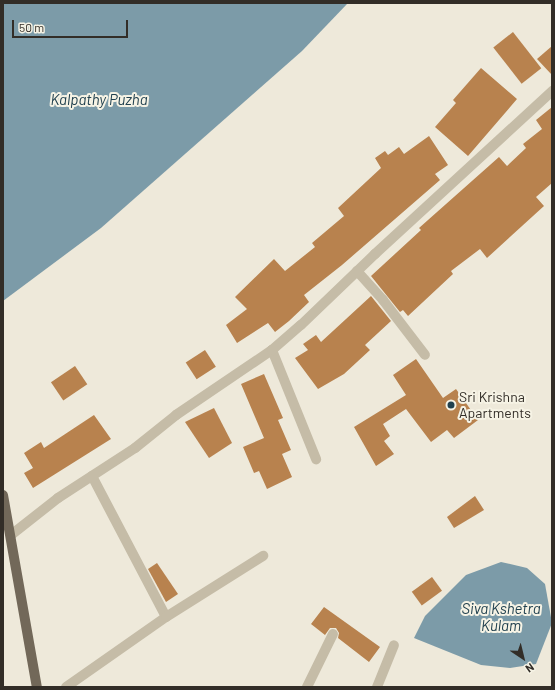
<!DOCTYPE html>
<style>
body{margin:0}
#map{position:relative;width:555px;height:690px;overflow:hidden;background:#eee9da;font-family:Barlow,sans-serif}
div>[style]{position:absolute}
.water>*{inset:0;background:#7c9ba8}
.building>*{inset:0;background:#b8824e;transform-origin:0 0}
.minor>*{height:10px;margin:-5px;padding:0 5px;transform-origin:5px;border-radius:5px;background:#c5bca7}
.major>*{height:10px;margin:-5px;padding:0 5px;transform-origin:5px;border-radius:5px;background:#726859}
.dots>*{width:11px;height:11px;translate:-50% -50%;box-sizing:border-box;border:2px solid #f6f3e5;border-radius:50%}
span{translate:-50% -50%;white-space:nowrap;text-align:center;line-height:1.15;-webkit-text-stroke:4px #f6f3e5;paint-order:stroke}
.poi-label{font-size:14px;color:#322d27}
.left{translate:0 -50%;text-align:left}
.water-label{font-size:15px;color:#21414f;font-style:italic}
.frame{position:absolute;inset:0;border:4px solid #322d27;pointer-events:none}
.north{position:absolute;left:503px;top:638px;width:40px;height:40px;-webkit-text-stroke:3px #f6f3e5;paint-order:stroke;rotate:145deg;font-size:11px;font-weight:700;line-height:16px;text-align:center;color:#322d27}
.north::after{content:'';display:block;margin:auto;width:14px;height:18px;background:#322d27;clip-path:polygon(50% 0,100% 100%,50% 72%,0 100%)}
.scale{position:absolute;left:12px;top:20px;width:116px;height:18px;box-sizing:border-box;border:2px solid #322d27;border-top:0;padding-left:5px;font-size:12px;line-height:14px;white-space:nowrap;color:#322d27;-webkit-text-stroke:3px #f6f3e5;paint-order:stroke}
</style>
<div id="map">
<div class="water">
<i style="clip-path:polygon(3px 3px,348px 3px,302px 51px,101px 228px,3px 301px)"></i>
<i style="clip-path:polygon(501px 562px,527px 568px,545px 584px,552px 623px,536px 664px,510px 668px,481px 665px,414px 638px,425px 616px,466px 575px)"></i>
</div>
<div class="building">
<i style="left:513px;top:32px;width:46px;height:25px;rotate:52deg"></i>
<i style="clip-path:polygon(552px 46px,552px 75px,537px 59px)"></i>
<i style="clip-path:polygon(481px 68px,517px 99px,468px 156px,435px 127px,456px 103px,453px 100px)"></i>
<i style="clip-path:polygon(552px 107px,552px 183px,536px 197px,544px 206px,487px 258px,480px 249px,451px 271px,453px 274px,408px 316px,403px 310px,400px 312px,371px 276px,421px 230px,419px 228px,499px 157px,507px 166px,526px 148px,523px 144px,542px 129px,536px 120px)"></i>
<i style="clip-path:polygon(429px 136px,448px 165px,435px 174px,440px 180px,342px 265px,304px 295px,309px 302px,289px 321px,275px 332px,268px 323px,237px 343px,226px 325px,247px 309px,235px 297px,274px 259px,285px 271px,315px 247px,312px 243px,344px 216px,338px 208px,381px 168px,375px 158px,385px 151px,388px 155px,399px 147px,404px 154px)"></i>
<i style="clip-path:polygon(371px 296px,391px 321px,365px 345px,370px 350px,344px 374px,318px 389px,295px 358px,308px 350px,303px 344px,316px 335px,321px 342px)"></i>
<i style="left:205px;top:350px;width:20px;height:23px;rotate:57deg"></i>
<i style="clip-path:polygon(416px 359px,443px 398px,456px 389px,478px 420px,454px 438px,447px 430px,431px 442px,406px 409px,383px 424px,390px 436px,384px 441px,394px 454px,376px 466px,354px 427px,406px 395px,393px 375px)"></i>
<i style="left:75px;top:366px;width:22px;height:29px;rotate:56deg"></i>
<i style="clip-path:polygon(264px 374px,283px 418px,278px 420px,291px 450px,282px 454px,292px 477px,267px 489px,259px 471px,254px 473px,243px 447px,264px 438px,241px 384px)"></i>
<i style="clip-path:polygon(214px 408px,232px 443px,209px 458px,185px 422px)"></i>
<i style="clip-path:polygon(94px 415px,111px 439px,33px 488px,24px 473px,33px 468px,24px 453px,41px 442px,44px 448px)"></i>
<i style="clip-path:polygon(475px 496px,484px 510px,454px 528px,447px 517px)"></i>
<i style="clip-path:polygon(157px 563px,178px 594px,166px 602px,148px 569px)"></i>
<i style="left:432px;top:577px;width:17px;height:25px;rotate:54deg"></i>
<i style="clip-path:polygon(324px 607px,380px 647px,369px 662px,338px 638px,339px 633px,336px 628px,330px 628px,325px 635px,311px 624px)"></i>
</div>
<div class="minor">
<i style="left:357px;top:271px;width:39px;rotate:48deg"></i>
<i style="left:383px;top:300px;width:69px;rotate:52.6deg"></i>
<i style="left:272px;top:350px;width:118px;rotate:68deg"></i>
<i style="left:92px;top:476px;width:159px;rotate:62.3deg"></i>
<i style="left:11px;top:535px;width:60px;rotate:-38.2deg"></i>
<i style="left:58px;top:498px;width:92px;rotate:-33deg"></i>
<i style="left:135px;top:448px;width:53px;rotate:-38.8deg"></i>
<i style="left:176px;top:415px;width:116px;rotate:-34.1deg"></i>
<i style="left:272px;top:350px;width:38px;rotate:-41deg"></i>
<i style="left:301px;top:325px;width:103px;rotate:-43.8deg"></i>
<i style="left:375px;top:254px;width:241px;rotate:-42.6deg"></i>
<i style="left:66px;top:687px;width:122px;rotate:-35deg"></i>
<i style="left:166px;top:617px;width:115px;rotate:-32.2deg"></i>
<i style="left:307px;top:687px;width:59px;rotate:-63.9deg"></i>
<i style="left:377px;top:687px;width:45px;rotate:-68deg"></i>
</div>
<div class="major">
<i style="left:3px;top:495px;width:195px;rotate:80deg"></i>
</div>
<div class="dots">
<i style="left:451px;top:405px;background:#21414f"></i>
</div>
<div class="poi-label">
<span class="left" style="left:459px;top:405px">Sri Krishna<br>Apartments</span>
</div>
<div class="water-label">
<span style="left:99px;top:100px">Kalpathy Puzha</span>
<span style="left:501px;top:617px">Siva Kshetra<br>Kulam</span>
</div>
<div class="frame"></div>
<div class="north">N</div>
<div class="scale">50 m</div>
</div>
